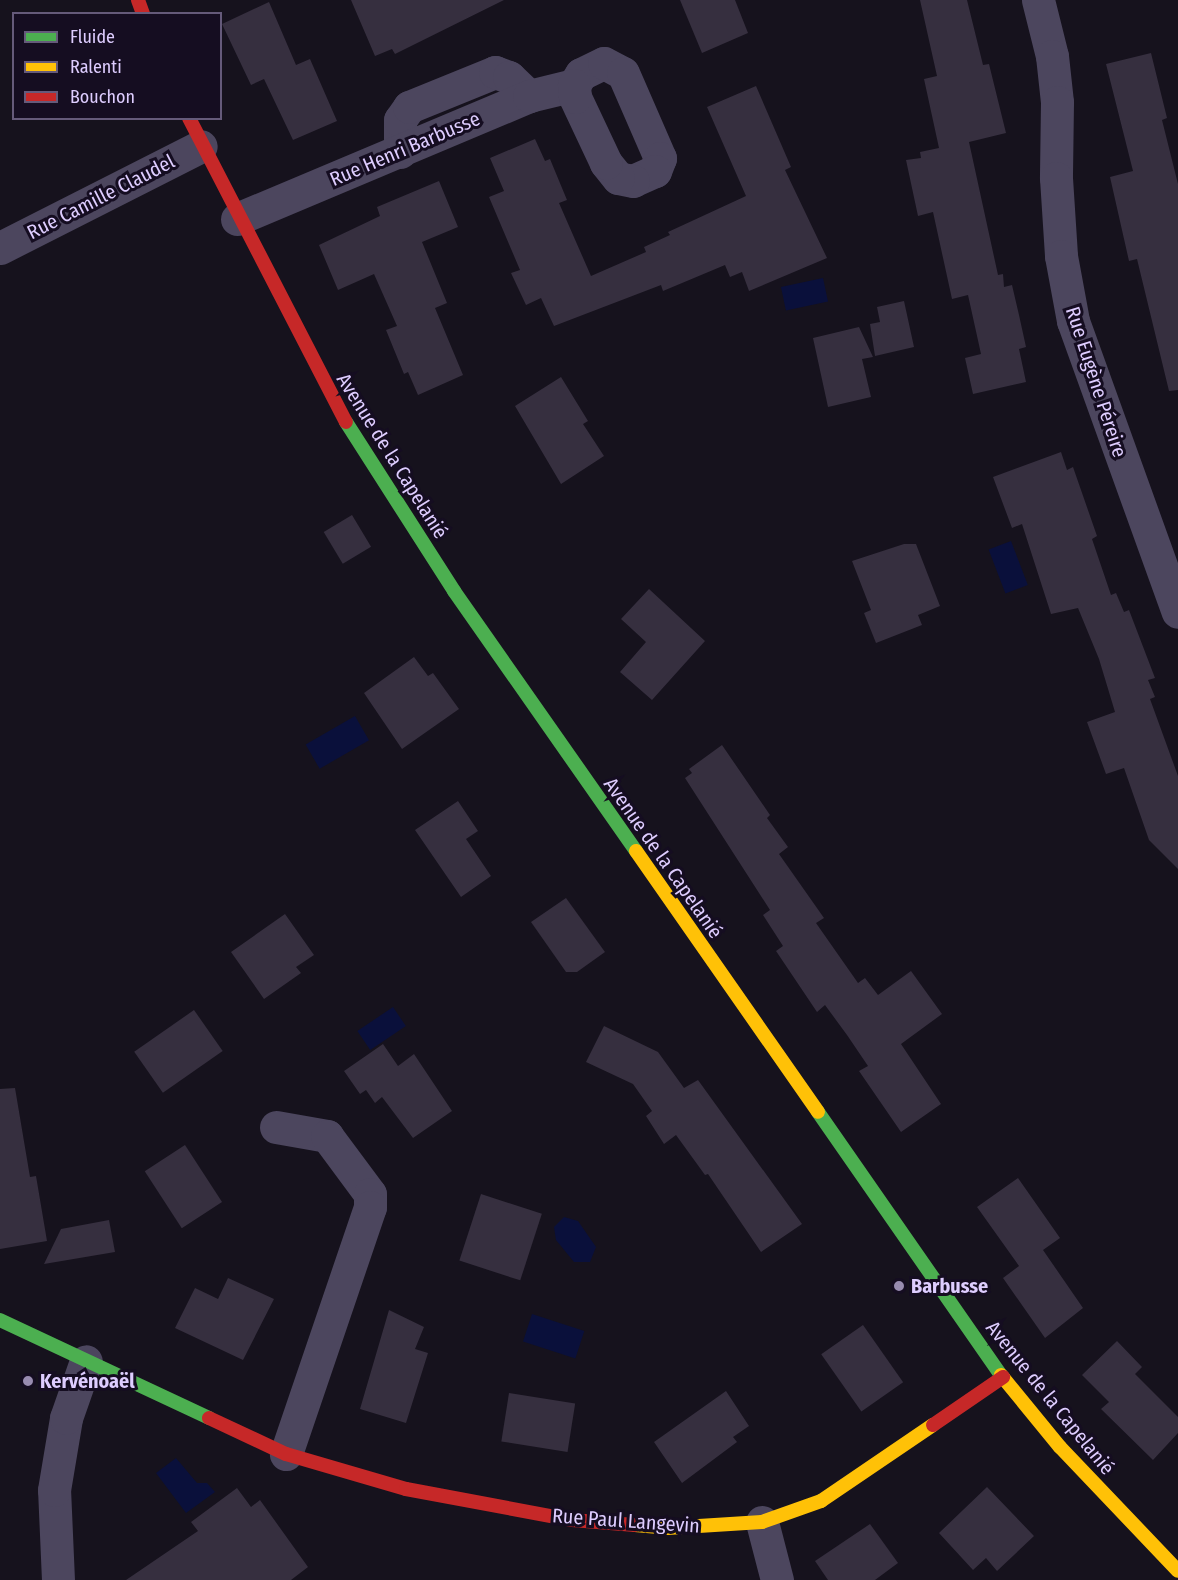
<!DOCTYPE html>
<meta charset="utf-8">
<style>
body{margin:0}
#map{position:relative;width:1178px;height:1580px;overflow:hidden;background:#16121d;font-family:"Fira Sans Condensed",sans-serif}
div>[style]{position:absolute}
.water>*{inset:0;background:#0a103b;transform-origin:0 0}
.building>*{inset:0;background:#362f3f;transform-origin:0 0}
.street>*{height:33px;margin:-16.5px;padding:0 16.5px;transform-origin:16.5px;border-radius:16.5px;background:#4c465e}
.fast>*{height:14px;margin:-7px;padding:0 7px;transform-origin:7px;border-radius:7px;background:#4caf50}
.slow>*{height:14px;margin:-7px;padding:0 7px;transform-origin:7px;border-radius:7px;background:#ffc107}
.jam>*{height:14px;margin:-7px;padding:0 7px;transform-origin:7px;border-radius:7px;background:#c62828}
.dots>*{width:16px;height:16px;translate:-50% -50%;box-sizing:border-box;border:3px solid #150d21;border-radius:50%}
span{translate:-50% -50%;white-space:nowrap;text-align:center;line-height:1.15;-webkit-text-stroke:6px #150d21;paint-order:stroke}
.street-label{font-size:20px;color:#decdff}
.poi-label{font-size:20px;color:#decdff;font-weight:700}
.left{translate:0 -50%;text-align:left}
.legend{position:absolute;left:12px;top:12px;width:210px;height:108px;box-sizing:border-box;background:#150d21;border:2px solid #655a7a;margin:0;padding:8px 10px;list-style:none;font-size:18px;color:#decdff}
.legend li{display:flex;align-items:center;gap:12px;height:30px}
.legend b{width:30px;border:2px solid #655a7a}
</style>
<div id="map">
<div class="water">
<i style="left:823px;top:278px;width:24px;height:43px;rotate:78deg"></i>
<i style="left:1011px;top:541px;width:47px;height:24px;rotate:69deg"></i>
<i style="left:355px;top:716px;width:28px;height:57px;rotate:60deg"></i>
<i style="left:393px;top:1007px;width:23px;height:43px;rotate:56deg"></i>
<i style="clip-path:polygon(564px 1217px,578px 1221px,596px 1247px,590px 1262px,574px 1262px,556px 1240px,554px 1227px)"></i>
<i style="left:532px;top:1314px;width:55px;height:29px;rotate:18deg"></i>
<i style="clip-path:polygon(176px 1458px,197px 1483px,207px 1483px,215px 1492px,186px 1513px,156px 1473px)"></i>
</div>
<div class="building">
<i style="clip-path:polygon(351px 0,504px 0,395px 54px,392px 49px,375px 56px)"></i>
<i style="clip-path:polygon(680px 0,735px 0,748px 33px,702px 53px)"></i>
<i style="clip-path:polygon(920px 0,967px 0,983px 65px,989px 64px,1006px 133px,969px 142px,998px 275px,1003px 274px,1004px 287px,1012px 285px,1019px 315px,1026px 347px,1019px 349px,1026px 382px,973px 394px,965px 358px,981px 354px,968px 295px,952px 299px,933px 212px,918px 216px,906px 160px,921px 158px,920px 152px,939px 148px,924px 79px,937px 76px)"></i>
<i style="clip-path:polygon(269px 2px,296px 65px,310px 59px,337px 121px,293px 140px,264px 79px,251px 85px,222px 24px)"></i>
<i style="clip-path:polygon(1151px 53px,1167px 118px,1162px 120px,1178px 184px,1178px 390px,1169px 391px,1137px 259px,1129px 261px,1110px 177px,1133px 171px,1106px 64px)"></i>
<i style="clip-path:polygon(756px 86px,791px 167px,785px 170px,827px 258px,749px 291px,742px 272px,730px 277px,725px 265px,663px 291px,661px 285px,554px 326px,541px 298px,526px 305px,511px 273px,520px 270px,489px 197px,504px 191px,490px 158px,535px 139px,545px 161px,550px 159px,567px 200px,559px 203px,591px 276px,646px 252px,644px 247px,670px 235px,668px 232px,746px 196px,707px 107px)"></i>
<i style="clip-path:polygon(439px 181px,458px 227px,422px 242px,447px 303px,435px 308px,463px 375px,418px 395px,408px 372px,404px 374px,386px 330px,397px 326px,374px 274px,338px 290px,319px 245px,380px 216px,377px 207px)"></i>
<i style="clip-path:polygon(904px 301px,914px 347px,875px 356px,870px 324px,880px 322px,877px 307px)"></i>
<i style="clip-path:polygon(859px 327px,873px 357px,862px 359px,871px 397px,828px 407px,813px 338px)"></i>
<i style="clip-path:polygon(561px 377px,588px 421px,583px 424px,604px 456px,561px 484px,515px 406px)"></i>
<i style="clip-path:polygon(1061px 452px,1067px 470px,1073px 467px,1097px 536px,1092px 539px,1111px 595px,1116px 593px,1124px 612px,1129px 610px,1155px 678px,1148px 680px,1155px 697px,1150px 699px,1178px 776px,1178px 869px,1149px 840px,1124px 768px,1106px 774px,1087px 722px,1115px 712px,1099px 659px,1078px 608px,1051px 614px,1022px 524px,1012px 528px,993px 477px)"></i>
<i style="left:352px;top:515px;width:37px;height:33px;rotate:59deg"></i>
<i style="clip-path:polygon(904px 544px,916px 544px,940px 606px,918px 615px,922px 625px,876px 643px,864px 613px,871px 610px,852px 561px)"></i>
<i style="clip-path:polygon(649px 589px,705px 641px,652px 700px,620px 672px,646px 642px,621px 619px)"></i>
<i style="clip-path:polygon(414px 657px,428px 676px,433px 673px,459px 709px,402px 749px,364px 693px)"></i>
<i style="clip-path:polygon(722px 745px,770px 815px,767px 818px,788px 847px,779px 854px,824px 918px,816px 923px,858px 983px,865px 978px,878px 995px,911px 971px,942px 1014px,901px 1044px,941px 1104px,901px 1132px,859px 1071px,868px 1066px,847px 1035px,825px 1005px,817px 1012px,776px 951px,783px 946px,763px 915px,770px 910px,685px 778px,692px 773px,689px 769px)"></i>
<i style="clip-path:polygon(458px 801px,478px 831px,466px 839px,491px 876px,461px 897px,415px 830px)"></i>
<i style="clip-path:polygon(566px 898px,605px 952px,577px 972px,566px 972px,531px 922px)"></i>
<i style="clip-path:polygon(285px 914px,314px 955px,296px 967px,301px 973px,264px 999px,231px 952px)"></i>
<i style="left:194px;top:1010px;width:50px;height:73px;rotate:55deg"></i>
<i style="clip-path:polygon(604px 1026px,658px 1052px,684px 1088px,698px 1080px,802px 1224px,761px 1252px,708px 1174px,705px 1175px,676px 1135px,664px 1144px,646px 1116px,652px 1111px,633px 1084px,586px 1062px)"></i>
<i style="clip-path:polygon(383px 1044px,398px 1066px,414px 1054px,452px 1111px,413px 1138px,382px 1097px,375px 1103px,366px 1090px,360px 1094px,344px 1071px)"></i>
<i style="clip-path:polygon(15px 1088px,30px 1177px,36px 1176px,47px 1241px,0 1249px,0 1089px)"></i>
<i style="left:185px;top:1145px;width:68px;height:48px;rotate:57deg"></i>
<i style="clip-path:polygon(1018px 1178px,1060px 1238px,1043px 1250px,1083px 1308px,1045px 1338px,1003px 1278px,1019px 1266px,977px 1207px)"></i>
<i style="left:481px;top:1194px;width:64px;height:70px;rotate:18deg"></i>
<i style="clip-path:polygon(109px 1220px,115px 1252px,44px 1264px,61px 1229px)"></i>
<i style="clip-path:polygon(228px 1278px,274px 1299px,243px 1360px,175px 1328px,195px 1288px,218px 1299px)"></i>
<i style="clip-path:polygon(389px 1310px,424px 1327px,415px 1349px,428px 1353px,406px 1423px,360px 1409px)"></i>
<i style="left:863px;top:1325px;width:70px;height:51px;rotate:55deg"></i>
<i style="clip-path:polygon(1117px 1341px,1142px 1367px,1135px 1374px,1178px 1417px,1178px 1433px,1153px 1460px,1101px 1409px,1109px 1402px,1082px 1375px)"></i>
<i style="clip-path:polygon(726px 1391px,749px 1426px,733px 1437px,737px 1442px,682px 1483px,654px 1442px)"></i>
<i style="left:509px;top:1393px;width:67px;height:49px;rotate:9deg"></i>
<i style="clip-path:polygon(987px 1487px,1034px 1536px,997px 1571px,986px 1558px,973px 1570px,939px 1533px)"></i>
<i style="clip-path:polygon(237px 1488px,251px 1507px,260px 1500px,308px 1567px,291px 1580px,126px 1580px,198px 1531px,191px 1522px)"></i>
<i style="clip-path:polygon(870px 1524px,898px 1563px,875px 1580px,828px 1580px,815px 1561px)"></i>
</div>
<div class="street">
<i style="left:1038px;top:0;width:58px;rotate:76deg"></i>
<i style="left:1052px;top:56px;width:46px;rotate:83.8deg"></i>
<i style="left:1057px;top:102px;width:76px;rotate:90.8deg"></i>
<i style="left:1056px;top:178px;width:78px;rotate:86.3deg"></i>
<i style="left:1061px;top:256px;width:66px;rotate:79.5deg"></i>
<i style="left:1073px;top:321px;width:309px;rotate:70.2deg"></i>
<i style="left:400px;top:152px;width:32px;rotate:-90deg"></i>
<i style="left:400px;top:120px;width:16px;rotate:-55deg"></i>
<i style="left:409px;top:107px;width:93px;rotate:-22.1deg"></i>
<i style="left:495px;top:72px;width:15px;rotate:20deg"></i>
<i style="left:509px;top:77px;width:28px;rotate:44deg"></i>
<i style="left:237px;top:219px;width:317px;rotate:-22.8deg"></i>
<i style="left:529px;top:96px;width:46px;rotate:-13.7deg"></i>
<i style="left:574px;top:85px;width:13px;rotate:-58deg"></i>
<i style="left:581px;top:74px;width:25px;rotate:-26deg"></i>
<i style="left:604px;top:63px;width:21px;rotate:28deg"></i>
<i style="left:623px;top:73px;width:93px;rotate:66.5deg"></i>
<i style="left:660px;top:158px;width:14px;rotate:111deg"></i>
<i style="left:655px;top:171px;width:24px;rotate:156deg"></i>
<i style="left:633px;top:181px;width:15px;rotate:-169deg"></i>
<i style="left:618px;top:178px;width:19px;rotate:-129deg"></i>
<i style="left:606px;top:163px;width:73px;rotate:-115.2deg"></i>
<i style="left:575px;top:97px;width:12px;rotate:-95deg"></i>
<i style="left:0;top:248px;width:225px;rotate:-26.9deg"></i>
<i style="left:276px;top:1127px;width:52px;rotate:10deg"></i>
<i style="left:327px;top:1136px;width:72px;rotate:53.4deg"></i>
<i style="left:370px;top:1194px;width:13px;rotate:90deg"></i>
<i style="left:370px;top:1207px;width:261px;rotate:108.8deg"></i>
<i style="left:762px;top:1522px;width:60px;rotate:75.5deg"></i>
<i style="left:58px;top:1580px;width:90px;rotate:-92.5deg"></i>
<i style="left:54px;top:1490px;width:73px;rotate:-80.5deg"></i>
<i style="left:66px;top:1418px;width:60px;rotate:-70.7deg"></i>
</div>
<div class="fast">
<i style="left:346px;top:422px;width:201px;rotate:57.4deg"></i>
<i style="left:454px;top:591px;width:317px;rotate:55deg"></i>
<i style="left:818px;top:1112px;width:320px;rotate:55.2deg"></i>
<i style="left:0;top:1320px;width:231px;rotate:25.1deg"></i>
</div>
<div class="slow">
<i style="left:636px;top:851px;width:318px;rotate:55.1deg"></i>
<i style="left:1001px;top:1375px;width:93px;rotate:50.7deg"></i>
<i style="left:1060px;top:1447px;width:171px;rotate:46.4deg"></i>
<i style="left:635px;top:1525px;width:32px;rotate:5deg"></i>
<i style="left:667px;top:1528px;width:95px;rotate:-3.6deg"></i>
<i style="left:762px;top:1522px;width:63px;rotate:-19.6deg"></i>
<i style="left:821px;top:1501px;width:135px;rotate:-34.2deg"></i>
</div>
<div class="jam">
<i style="left:138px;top:0;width:15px;rotate:70deg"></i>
<i style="left:189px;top:118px;width:342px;rotate:62.7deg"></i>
<i style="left:209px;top:1418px;width:85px;rotate:25.1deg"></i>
<i style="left:286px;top:1454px;width:125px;rotate:16.3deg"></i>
<i style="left:406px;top:1489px;width:169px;rotate:10.6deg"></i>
<i style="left:572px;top:1520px;width:63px;rotate:4.5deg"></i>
<i style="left:933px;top:1425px;width:85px;rotate:-34.4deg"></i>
</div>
<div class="dots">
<i style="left:899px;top:1286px;background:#988cb0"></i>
<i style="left:28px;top:1381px;background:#988cb0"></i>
</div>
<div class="street-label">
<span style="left:405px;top:149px;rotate:-23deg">Rue Henri Barbusse</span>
<span style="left:101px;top:197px;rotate:-27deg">Rue Camille Claudel</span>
<span style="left:1096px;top:382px;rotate:72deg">Rue Eugène Péreire</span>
<span style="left:392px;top:456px;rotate:58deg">Avenue de la Capelanié</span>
<span style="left:663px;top:858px;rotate:55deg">Avenue de la Capelanié</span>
<span style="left:1050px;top:1398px;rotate:51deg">Avenue de la Capelanié</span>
<span style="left:626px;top:1521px;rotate:4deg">Rue Paul Langevin</span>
</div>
<div class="poi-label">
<span class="left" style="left:911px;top:1286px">Barbusse</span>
<span class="left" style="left:40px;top:1381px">Kervénoaël</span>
</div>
<ul class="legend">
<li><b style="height:8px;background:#4caf50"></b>Fluide</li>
<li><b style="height:8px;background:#ffc107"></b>Ralenti</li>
<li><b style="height:8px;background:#c62828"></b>Bouchon</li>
</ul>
</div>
